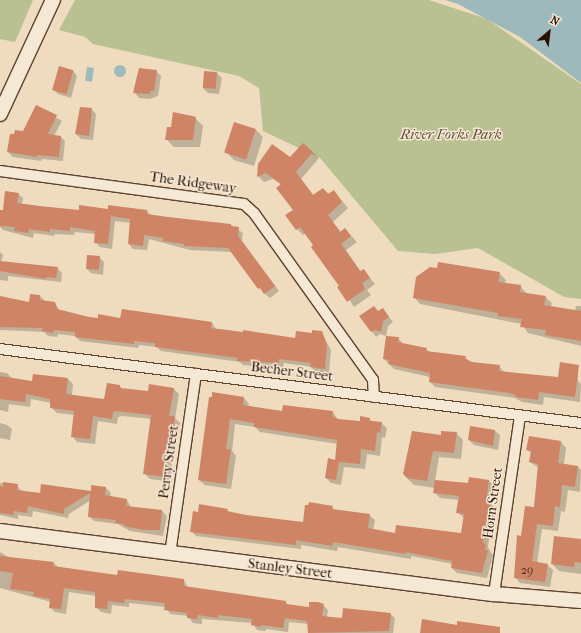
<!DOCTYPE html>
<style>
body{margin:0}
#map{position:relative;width:581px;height:633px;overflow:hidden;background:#efdcbe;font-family:"IM FELL French Canon",serif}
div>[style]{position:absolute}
.green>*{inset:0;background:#b9c091}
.water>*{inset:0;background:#9eb9bc;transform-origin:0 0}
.round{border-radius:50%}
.shadow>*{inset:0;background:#0003}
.building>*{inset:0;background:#ce8465;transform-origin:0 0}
.roads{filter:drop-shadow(1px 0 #5e4230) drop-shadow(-1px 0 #5e4230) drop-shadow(0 1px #5e4230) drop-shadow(0 -1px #5e4230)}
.minor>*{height:10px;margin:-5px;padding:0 5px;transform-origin:5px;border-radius:5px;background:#f5e8d5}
.secondary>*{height:14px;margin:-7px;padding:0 7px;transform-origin:7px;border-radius:7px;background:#f5e8d5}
span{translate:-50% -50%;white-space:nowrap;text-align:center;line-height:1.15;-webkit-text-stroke:3px #f5e8d5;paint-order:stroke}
.number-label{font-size:12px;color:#552c19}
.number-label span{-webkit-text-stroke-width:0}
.park-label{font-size:14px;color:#5e4d33;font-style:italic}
.street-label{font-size:14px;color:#2d0f00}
.north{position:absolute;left:529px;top:12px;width:40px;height:40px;-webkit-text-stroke:3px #f5e8d5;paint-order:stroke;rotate:28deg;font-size:11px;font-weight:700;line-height:16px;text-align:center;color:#2d0f00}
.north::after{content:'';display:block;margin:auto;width:14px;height:18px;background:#2d0f00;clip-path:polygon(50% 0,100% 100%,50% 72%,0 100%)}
</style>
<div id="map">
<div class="green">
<i style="clip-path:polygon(0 0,33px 0,15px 42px,0 39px)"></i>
<i style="clip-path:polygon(75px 0,429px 0,487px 19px,581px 84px,581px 299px,564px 297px,478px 248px,435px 254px,398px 251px,320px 158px,263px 131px,259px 88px,239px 76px,93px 44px,85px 37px,59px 30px)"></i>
</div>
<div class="water">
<i style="clip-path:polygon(445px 0,581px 0,581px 83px,520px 37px,458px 4px)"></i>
<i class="round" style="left:114px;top:65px;width:12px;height:12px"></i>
<i style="left:87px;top:67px;width:7px;height:14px;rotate:8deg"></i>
</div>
<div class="shadow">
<i style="clip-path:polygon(73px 71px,77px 76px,71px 98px,58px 94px,53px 89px)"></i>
<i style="clip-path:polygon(156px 71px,161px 76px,158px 96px,150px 99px,139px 98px,135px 93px)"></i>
<i style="clip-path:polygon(205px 72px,217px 73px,222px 78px,219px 94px,208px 93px,203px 88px)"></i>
<i style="clip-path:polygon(36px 106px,62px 121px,54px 136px,61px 137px,65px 141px,63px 161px,42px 159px,41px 161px,13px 157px,8px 152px,23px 132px)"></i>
<i style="clip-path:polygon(81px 108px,91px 109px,96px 114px,93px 140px,81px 139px,76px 134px)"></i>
<i style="clip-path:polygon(174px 113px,193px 116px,203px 126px,200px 147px,174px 147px,167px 140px,172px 128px)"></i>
<i style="clip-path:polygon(256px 130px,263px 137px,254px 166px,234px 160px,227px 153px)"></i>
<i style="clip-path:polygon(303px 144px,319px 158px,301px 179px,314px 196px,323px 189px,329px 194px,334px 191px,348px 208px,333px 222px,341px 232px,345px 229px,357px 242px,346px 250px,361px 272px,364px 270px,375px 284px,367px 290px,371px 295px,354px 307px,315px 246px,306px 233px,303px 235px,297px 229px,295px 210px,282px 185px,273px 179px,264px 182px,258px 176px,291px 158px)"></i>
<i style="clip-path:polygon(18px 194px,23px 198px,22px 204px,80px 211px,147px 211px,152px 216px,231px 225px,243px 233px,242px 241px,279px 291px,270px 298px,264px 293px,232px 252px,190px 250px,149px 239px,147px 250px,133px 249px,129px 244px,131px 223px,115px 221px,112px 249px,100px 247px,95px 242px,96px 234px,75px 232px,74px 235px,55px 234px,54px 236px,34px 233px,33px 238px,3px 230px,0 227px,0 211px,4px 211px)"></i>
<i style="clip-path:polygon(0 252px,3px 255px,1px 262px,57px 268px,62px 273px,61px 282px,8px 276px,8px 281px,0 280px)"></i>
<i style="clip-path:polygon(99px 257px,104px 262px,103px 275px,91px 273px,86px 268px)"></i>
<i style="clip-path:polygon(499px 273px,506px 280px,505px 284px,520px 286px,527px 294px,545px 297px,552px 303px,551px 308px,575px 311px,576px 306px,581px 306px,581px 346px,528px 333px,522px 324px,420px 304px,414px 297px)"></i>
<i style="clip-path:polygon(40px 296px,45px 301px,55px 303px,60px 311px,89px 318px,212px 323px,216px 329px,296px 339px,321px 332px,331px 350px,329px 373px,316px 372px,311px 367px,284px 363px,283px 367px,260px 365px,260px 367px,243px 365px,240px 362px,161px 351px,157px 347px,139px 345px,138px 348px,80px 341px,75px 336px,58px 334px,57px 337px,48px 336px,44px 332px,0 330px,0 297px,30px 303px)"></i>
<i style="clip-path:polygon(374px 307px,379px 312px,383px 309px,393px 322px,388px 326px,386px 336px,380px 334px,376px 337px,361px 316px)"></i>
<i style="clip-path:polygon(398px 338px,403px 344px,426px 349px,430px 352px,465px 357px,471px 362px,499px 366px,504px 372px,558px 378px,573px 365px,578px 371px,578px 381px,581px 384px,580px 402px,544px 397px,543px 405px,522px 402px,515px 398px,435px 387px,430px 382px,430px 377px,394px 369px,384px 359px)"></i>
<i style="clip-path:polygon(0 372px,7px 373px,13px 379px,33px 382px,34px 375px,68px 379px,73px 384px,72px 396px,105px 400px,120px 386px,122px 389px,149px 392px,174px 389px,179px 394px,175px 418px,180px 423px,175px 451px,171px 450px,172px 482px,150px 479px,144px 473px,152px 419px,122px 416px,118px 417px,117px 424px,98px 421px,95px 444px,77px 442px,72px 436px,74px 415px,57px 413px,51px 407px,51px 403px,31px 399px,30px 407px,9px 404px,8px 412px,0 410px)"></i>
<i style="clip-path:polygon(210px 398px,244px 398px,249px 404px,248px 407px,283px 412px,333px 412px,338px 420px,361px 422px,361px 418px,381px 423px,387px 428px,385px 438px,382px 437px,380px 456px,367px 454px,365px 469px,344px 467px,341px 485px,331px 483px,326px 478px,336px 461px,338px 444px,260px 432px,255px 427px,235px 424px,232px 451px,236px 456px,231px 489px,205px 485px,199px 480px)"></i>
<i style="clip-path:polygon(0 423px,7px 425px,12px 429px,10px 440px,0 438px)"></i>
<i style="clip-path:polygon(495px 431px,500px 435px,498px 450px,474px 445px,469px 440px)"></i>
<i style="clip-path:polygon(456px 433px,463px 440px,461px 459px,439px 457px,435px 481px,469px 484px,489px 481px,494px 486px,491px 506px,497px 512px,495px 524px,491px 524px,488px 547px,493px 556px,487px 578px,457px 573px,452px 568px,453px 564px,411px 556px,411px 559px,338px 547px,337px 551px,301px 545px,301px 549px,196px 536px,191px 531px,227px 510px,231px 513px,303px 523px,332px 507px,336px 511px,369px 515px,375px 520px,373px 530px,396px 534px,462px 534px,464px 518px,457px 512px,459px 500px,440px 498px,434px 492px,435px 488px,414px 485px,407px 478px,441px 436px)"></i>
<i style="clip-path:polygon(561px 442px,566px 448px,564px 464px,578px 467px,581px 470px,580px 492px,568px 490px,565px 512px,561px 511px,558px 531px,542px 529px,537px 563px,547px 565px,553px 570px,550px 587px,520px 583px,515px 577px,522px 537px,534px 508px,539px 468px,530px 462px,532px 454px,528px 450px)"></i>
<i style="clip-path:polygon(0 483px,17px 485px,22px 492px,41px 494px,92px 492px,106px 488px,111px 493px,110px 497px,127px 500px,131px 507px,162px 511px,167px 516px,163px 536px,130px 531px,118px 524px,94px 521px,89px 516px,91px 500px,69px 514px,68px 518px,33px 511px,32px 517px,18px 515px,18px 519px,0 515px)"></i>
<i style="clip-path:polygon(581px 540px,581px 574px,559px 571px,552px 564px)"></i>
<i style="clip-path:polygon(0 552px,10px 558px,54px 563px,59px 568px,118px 576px,184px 580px,188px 588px,285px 602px,289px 605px,310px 608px,323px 605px,328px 610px,327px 617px,343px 619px,390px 614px,395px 618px,393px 633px,309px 633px,308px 624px,289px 622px,288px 632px,266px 629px,266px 631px,257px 630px,252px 623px,202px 619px,202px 624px,193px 623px,188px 616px,170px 614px,166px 607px,129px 603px,129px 607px,112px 605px,111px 614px,101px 612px,96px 607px,96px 596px,69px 592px,66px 614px,55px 612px,50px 607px,51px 602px,0 588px)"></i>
</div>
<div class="building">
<i style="left:59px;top:66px;width:15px;height:25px;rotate:16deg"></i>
<i style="clip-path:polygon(139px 68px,157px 70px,154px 91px,150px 91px,150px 94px,133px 93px)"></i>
<i style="left:204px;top:71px;width:13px;height:17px;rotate:4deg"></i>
<i style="clip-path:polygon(36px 105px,57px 115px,48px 134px,61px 136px,59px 157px,37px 155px,37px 157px,7px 152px,10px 134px,14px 134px,15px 130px,23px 131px)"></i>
<i style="clip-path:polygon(80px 107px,92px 108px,89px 136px,75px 134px)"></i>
<i style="clip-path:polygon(173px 112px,196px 117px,193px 140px,165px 140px,167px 127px,171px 127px)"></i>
<i style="left:234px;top:122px;width:23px;height:32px;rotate:18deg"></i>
<i style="clip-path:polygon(303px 143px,313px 152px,296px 172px,313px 195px,323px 188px,328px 194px,334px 190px,342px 202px,328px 215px,340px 232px,345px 228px,351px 236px,341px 244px,360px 271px,364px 269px,370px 278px,362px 283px,365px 289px,347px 302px,337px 287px,339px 286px,311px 247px,313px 245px,300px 227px,296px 230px,285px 215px,293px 210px,276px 188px,281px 184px,266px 173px,257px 177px,258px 164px,272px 144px,290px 157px)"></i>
<i style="clip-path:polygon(5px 191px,19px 193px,17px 203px,39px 206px,79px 210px,79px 205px,108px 209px,108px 205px,147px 210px,147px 214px,168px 217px,231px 224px,231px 226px,239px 227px,238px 236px,275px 286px,264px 294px,260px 288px,258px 289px,228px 248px,184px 246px,184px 244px,163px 241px,163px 238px,144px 235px,143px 246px,128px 244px,130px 219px,111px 216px,108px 244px,94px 243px,95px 231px,70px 227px,70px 231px,50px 229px,50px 232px,29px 229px,28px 233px,14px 231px,15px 227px,0 226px,0 210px,3px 210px)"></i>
<i style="left:87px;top:255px;width:13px;height:14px;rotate:4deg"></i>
<i style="clip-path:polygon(0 261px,58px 267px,56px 278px,46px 277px,46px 279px,0 271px)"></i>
<i style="clip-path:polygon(438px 262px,500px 272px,498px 282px,521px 285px,520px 292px,546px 296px,544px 305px,581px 311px,581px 341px,545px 335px,546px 330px,520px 327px,522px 319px,498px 316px,498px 313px,413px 298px,416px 277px,430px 267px,437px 268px)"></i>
<i style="clip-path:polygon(30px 294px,40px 295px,40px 300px,55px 302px,57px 309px,89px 317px,98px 318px,98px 314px,120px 318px,122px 309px,212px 322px,211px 328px,243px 332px,243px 330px,295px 338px,296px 331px,312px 333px,312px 330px,322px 331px,327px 345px,325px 369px,310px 367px,311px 363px,279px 359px,279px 363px,237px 361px,238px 358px,155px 347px,155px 343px,134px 341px,134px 344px,75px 337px,75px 332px,53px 330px,53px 333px,42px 331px,43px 328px,0 327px,0 296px,29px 302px)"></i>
<i style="clip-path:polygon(374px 306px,378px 311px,383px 308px,389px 317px,383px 321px,381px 332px,375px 330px,371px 332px,359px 316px)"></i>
<i style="clip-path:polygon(386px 336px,399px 337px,398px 342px,402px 343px,427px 348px,426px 351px,466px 356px,465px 359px,472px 362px,500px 365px,499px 371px,558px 377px,560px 362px,579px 365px,575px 397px,539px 392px,538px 400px,515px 397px,516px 395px,509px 393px,429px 382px,430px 373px,388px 364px,389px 360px,383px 359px)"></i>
<i style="clip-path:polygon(33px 374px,68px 378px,66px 394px,104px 399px,107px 383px,120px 385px,120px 388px,148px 391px,149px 384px,174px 388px,169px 416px,175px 416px,170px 446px,166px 445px,164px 465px,168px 465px,166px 477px,143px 474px,151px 415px,116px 411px,113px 412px,112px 419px,93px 416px,90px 439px,71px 437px,74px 411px,50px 408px,50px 399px,26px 394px,25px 402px,0 399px,0 376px,32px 381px)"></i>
<i style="clip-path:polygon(212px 392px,244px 397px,243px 405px,282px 411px,283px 405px,333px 411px,332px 416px,338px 419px,360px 421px,360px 416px,370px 418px,370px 421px,382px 422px,380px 433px,377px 432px,375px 451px,361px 449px,360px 464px,339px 462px,336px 480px,325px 478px,328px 458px,335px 460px,337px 440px,254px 427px,254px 423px,230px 419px,226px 449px,231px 450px,226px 484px,198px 480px,209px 397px,212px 397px)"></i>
<i style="clip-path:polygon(470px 426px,495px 430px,493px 446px,468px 440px)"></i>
<i style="clip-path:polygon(412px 431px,441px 435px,441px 431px,457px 432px,454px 453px,433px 451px,427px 481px,407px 478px,403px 474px)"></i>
<i style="clip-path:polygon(529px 436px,561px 441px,558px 463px,578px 466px,575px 487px,562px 485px,560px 507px,555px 506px,553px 526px,537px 524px,532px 561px,548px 564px,545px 582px,514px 578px,517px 535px,521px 536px,525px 506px,534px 507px,538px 464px,529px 462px,531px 451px,526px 450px)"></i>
<i style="clip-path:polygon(469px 477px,489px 480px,486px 504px,493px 506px,490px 520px,486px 519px,483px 543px,486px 544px,485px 550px,488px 550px,482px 573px,451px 568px,452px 561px,406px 552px,406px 554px,333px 542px,332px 546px,296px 540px,296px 545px,190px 532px,193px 511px,198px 512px,199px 504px,228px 509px,227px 511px,246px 515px,303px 522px,305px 505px,308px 505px,309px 502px,333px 506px,332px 509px,370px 514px,368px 528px,395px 533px,396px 525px,461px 533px,464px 514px,456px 513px,459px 496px,433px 493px,435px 480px,468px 483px)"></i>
<i style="clip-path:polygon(3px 482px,18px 484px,17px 490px,40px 493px,41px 484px,91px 491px,91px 485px,106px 487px,105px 495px,127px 499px,126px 506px,162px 510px,160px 530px,144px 530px,124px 526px,125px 524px,115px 523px,116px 520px,88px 517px,90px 493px,64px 509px,64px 514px,28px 506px,27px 513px,14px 511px,13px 515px,0 513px,0 486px,3px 487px)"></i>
<i style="clip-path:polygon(554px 536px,581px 539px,581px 563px,575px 562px,574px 567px,551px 564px)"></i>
<i style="clip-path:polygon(0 556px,54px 562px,53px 566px,117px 575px,118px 570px,184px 579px,184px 586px,286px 601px,286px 604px,309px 607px,309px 602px,318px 602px,324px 604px,322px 616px,342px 618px,343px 608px,391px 613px,389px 631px,308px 633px,307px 621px,285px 618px,283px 628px,261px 625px,261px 627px,251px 625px,252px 619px,218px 615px,218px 618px,198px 615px,197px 619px,187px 618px,187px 613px,164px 610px,165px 603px,125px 599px,124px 603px,108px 601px,107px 609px,95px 608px,95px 592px,64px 588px,61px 609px,49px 608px,50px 599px,33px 596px,34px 592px,10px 589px,13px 573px,0 571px)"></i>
<i style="clip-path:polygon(422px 619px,457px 625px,457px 621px,500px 627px,500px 633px,420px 633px)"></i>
</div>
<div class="roads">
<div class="minor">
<i style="left:0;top:171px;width:246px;rotate:7.7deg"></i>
<i style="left:244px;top:204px;width:13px;rotate:42deg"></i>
<i style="left:254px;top:213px;width:205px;rotate:54.5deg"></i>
<i style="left:373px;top:380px;width:17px;rotate:87deg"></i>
<i style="left:0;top:349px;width:586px;rotate:7.26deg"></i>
<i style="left:170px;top:554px;width:182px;rotate:-81.8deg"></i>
<i style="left:494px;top:594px;width:180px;rotate:-81.7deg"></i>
</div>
<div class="secondary">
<i style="left:0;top:114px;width:126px;rotate:-65.1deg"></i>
<i style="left:0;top:531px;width:498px;rotate:7.3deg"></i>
<i style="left:494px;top:594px;width:87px;rotate:4.6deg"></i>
</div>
</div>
<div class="number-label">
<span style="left:527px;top:571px">29</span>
</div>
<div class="park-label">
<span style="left:451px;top:135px">River Forks Park</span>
</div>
<div class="street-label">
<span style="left:193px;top:183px;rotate:8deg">The Ridgeway</span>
<span style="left:292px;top:372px;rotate:7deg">Becher Street</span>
<span style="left:169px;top:462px;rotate:-82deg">Perry Street</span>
<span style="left:493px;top:503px;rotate:-82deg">Horn Street</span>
<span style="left:290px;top:569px;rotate:7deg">Stanley Street</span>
</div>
<div class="north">N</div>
</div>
